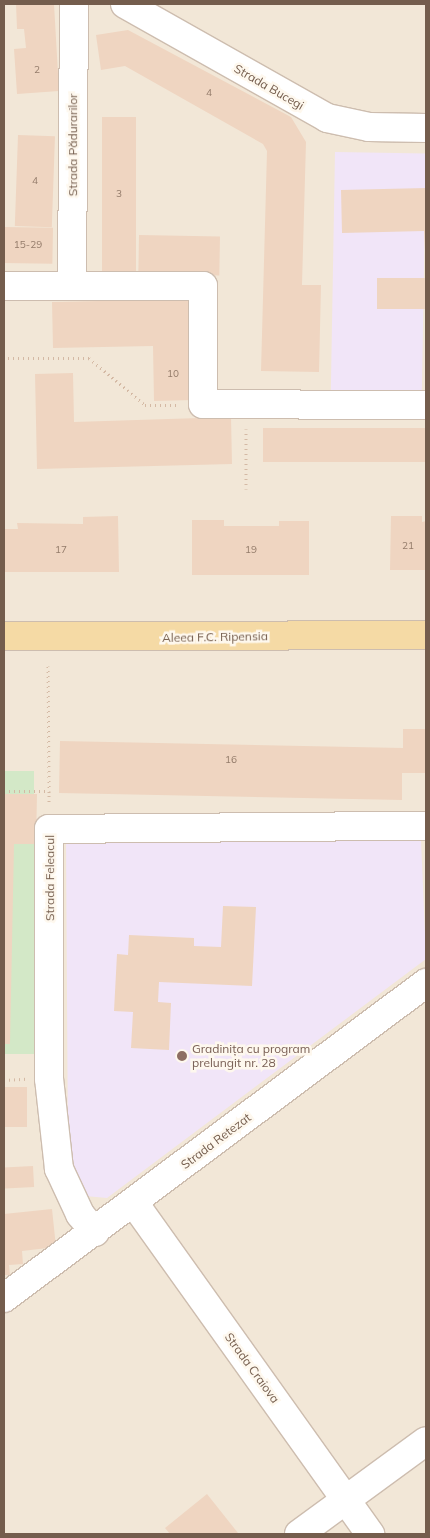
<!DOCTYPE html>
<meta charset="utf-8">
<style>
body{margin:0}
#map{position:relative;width:430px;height:1538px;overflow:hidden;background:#fbf5e8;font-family:Mulish,sans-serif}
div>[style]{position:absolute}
.residential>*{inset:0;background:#f2e7d7;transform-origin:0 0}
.education>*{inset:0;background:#f1e5f8;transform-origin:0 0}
.green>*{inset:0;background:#d3e8c7;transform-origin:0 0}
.building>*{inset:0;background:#efd5c1;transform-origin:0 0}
.path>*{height:3px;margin-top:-1.5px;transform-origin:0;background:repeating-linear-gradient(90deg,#d4b9a4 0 1px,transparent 0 5px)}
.roads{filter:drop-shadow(1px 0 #cdbdaf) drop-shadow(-1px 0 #cdbdaf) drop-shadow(0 1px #cdbdaf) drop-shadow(0 -1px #cdbdaf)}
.minor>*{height:28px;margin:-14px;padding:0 14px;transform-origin:14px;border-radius:14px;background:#fff}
.major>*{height:28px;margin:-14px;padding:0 14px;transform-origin:14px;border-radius:14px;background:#f5daa5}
.dots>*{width:14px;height:14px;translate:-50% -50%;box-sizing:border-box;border:2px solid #fef8ee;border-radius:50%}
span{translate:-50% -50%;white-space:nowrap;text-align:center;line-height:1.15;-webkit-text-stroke:5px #fef8ee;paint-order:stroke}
.number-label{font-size:10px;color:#937b6a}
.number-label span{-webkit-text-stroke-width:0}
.street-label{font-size:12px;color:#745d4d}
.education-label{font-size:12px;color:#785e54}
.left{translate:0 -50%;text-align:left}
.frame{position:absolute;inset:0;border:5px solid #745d4d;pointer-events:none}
</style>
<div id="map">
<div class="residential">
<i style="left:4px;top:4px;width:422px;height:1530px"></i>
</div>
<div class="education">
<i style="left:335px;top:152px;width:91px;height:242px;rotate:1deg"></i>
<i style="clip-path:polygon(66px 838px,421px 840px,426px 959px,107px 1198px,85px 1196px,68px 1153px)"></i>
</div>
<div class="green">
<i style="left:4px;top:771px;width:30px;height:283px"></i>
</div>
<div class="building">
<i style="clip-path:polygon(16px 4px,54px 4px,59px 91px,17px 94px,14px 49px,26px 48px,24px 29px,17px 29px)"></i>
<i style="clip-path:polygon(128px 30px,291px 117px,306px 142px,302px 285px,321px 285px,319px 372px,261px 371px,267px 151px,263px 144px,125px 66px,101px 70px,96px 35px)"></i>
<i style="left:136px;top:117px;width:154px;height:34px;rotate:90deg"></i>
<i style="left:18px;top:135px;width:37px;height:91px;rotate:2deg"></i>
<i style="clip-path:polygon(426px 188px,426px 269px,424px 231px,342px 233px,341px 190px)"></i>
<i style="left:4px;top:227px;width:49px;height:36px;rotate:1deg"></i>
<i style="left:139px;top:235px;width:81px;height:39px;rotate:1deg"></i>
<i style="left:426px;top:278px;width:31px;height:49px;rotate:90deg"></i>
<i style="clip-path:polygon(191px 299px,193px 400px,154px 401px,153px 346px,53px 348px,52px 302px)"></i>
<i style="clip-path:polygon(73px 373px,74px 422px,231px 417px,232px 464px,37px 469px,35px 374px)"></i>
<i style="left:426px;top:428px;width:34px;height:163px;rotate:90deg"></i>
<i style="clip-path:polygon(118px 516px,119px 572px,4px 572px,4px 529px,18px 529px,17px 523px,83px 524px,83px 517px)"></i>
<i style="clip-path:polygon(391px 516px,422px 516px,422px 522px,426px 521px,426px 570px,390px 570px)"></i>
<i style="clip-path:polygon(192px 520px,224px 520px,224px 526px,279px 526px,279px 521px,309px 521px,309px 575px,192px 575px)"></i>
<i style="clip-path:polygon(403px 729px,426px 729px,426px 773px,402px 773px,402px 800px,59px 793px,60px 741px,403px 748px)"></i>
<i style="clip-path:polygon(4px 794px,37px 794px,36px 844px,14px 844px,10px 1044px,4px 1044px)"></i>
<i style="clip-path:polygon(223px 906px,256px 907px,252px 986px,159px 982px,158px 1002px,171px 1003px,169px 1050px,131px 1048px,133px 1012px,114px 1011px,117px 954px,128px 955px,129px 935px,194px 938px,194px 946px,221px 947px)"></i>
<i style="left:4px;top:1087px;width:23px;height:40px"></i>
<i style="left:33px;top:1166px;width:21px;height:29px;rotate:87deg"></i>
<i style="clip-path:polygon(52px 1209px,56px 1247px,22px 1251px,23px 1264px,9px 1265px,10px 1275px,4px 1275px,4px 1214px)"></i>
<i style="clip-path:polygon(207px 1494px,238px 1533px,170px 1534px,165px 1528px)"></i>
</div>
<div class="path">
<i style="left:8px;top:358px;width:81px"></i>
<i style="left:89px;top:358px;width:73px;rotate:40deg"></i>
<i style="left:145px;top:405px;width:35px"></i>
<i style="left:246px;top:489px;width:60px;rotate:-90deg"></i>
<i style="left:48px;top:666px;width:125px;rotate:89.5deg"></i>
<i style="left:4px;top:791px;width:45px"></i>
<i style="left:49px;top:791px;width:14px;rotate:90deg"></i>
<i style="left:4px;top:1080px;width:22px;rotate:-3deg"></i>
</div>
<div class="roads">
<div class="minor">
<i style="left:125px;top:4px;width:232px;rotate:29.4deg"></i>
<i style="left:327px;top:118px;width:43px;rotate:12.1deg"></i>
<i style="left:369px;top:127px;width:57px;rotate:1deg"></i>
<i style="left:4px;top:286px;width:199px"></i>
<i style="left:203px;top:286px;width:118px;rotate:90deg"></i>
<i style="left:203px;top:404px;width:223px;rotate:0.3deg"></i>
<i style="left:72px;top:286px;width:282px;rotate:-89.6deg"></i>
<i style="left:134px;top:1203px;width:407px;rotate:54.5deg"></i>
<i style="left:95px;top:1232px;width:23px;rotate:-130deg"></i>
<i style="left:80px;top:1214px;width:50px;rotate:-115deg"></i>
<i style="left:59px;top:1169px;width:91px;rotate:-96.3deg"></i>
<i style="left:49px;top:1079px;width:250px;rotate:-90deg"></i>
<i style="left:49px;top:829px;width:377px;rotate:-0.5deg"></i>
<i style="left:4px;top:1298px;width:527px;rotate:-36.74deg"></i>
<i style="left:299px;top:1534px;width:157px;rotate:-36.2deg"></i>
</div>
<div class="major">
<i style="left:4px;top:636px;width:422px;rotate:-0.1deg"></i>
</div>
</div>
<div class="dots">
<i style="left:182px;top:1056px;background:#8d6e63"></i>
</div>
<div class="number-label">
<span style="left:37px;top:70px">2</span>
<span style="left:209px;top:93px">4</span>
<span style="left:35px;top:181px">4</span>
<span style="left:119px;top:194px">3</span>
<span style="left:28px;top:245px">15-29</span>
<span style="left:173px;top:374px">10</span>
<span style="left:408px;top:546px">21</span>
<span style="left:61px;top:550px">17</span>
<span style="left:251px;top:550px">19</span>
<span style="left:231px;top:760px">16</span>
</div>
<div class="street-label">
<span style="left:269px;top:87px;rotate:30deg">Strada Bucegi</span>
<span style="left:73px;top:145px;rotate:-90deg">Strada Pădurarilor</span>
<span style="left:215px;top:637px;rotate:-1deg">Aleea F.C. Ripensia</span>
<span style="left:50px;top:878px;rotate:-90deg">Strada Feleacul</span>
<span style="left:216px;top:1141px;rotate:-37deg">Strada Retezat</span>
<span style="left:252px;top:1368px;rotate:54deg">Strada Craiova</span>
</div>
<div class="education-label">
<span class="left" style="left:192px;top:1056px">Gradinița cu program<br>prelungit nr. 28</span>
</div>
<div class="frame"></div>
</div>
